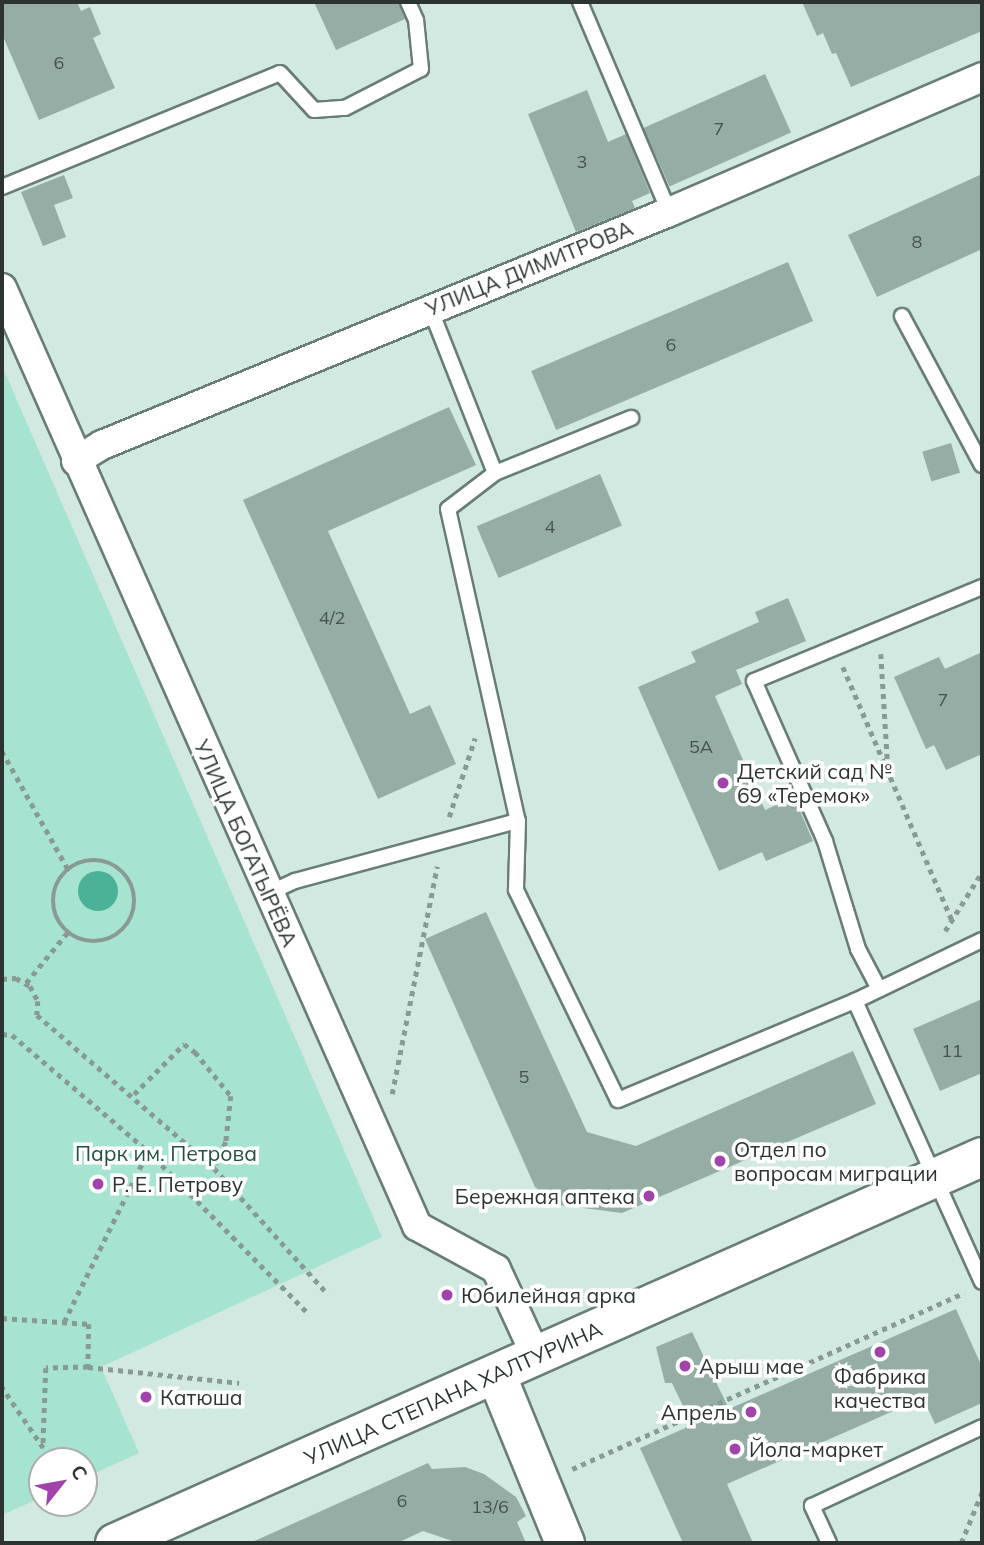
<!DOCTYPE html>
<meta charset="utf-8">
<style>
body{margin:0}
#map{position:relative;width:984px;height:1545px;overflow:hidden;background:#d1e9e1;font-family:Mulish,sans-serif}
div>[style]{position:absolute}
.green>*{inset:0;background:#a6e3d0}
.water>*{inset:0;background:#4bb197}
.round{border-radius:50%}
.building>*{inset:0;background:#96ada6;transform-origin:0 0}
.path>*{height:4.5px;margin-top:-2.25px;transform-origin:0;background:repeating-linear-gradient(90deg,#899a94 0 5px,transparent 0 10px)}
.path>.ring{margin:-2.25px;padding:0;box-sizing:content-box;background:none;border:4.5px solid #899a94;border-radius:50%}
.roads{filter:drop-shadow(2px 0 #677d76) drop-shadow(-2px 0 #677d76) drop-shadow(0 2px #677d76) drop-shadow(0 -2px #677d76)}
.lane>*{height:14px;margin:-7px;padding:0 7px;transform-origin:7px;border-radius:7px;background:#fff}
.street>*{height:28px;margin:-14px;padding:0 14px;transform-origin:14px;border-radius:14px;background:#fff}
.secondary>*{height:38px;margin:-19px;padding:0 19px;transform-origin:19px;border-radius:19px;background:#fff}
.dots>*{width:19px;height:19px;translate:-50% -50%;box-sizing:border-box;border:4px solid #fff;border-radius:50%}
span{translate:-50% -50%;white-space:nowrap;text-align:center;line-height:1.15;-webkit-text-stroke:7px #fff;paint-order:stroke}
.number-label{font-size:18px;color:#46524e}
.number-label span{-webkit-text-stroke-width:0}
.street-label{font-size:21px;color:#2b3431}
.poi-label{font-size:21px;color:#2b3431}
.left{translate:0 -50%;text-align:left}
.right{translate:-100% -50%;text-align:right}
.park-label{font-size:21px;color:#245044}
.frame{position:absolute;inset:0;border:4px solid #2b3431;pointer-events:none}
.north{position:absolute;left:28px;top:1447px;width:70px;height:70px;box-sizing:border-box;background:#fff;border:2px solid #aaaead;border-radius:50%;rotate:59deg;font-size:19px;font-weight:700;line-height:28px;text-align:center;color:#2b3431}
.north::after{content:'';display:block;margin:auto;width:24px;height:32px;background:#a243ac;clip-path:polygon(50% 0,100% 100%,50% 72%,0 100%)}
</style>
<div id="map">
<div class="green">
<i style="clip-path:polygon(2px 366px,382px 1237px,101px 1367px,139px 1453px,84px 1478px,84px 1461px,42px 1461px,42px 1497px,2px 1515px)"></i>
</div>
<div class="water">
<i class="round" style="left:78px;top:871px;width:40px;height:40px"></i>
</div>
<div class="building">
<i style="clip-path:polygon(2px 2px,77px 2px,81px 11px,90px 7px,101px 34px,93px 38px,115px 88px,39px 120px,2px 34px)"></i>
<i style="clip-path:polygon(314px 2px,398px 2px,405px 19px,336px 50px)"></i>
<i style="clip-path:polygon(802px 2px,982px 2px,982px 31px,851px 87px,836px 53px,832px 54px,823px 33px,817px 36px)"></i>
<i style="left:765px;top:74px;width:64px;height:133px;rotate:66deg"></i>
<i style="clip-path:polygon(587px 90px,608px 142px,626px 134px,650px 193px,632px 201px,635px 208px,576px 232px,528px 114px)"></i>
<i style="clip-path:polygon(982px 174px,982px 249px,877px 297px,848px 235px)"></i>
<i style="clip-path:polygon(64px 175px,73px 198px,54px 205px,66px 237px,43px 246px,21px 192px)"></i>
<i style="left:788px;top:262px;width:64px;height:279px;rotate:67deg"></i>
<i style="clip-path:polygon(449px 407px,476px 465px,328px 531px,410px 714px,430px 705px,456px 764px,378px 799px,243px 500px)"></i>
<i style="left:951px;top:443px;width:31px;height:30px;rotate:73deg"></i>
<i style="left:600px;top:474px;width:56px;height:134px;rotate:67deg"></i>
<i style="clip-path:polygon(788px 598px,806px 641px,736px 670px,742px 684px,715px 696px,765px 810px,794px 797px,813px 841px,766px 861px,762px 852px,719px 871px,638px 687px,696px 662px,691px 652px,759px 622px,755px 612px)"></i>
<i style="clip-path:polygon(982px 652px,982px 754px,946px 770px,934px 745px,926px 749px,894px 677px,939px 657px,945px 669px)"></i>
<i style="clip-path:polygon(486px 912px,587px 1132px,636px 1146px,853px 1051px,876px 1104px,622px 1213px,560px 1205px,535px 1187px,425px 939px)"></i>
<i style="clip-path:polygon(982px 999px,982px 1073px,940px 1091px,913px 1029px)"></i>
<i style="clip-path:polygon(956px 1309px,982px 1367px,982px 1403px,935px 1424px,923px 1398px,727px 1484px,753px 1543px,683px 1543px,640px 1448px,692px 1425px,672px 1383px,665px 1383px,656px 1347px,692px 1332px,729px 1409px)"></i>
<i style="clip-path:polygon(428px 1463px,432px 1469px,465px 1467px,484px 1474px,516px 1497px,526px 1516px,517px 1522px,526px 1543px,458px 1543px,423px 1531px,397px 1543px,250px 1543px)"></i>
</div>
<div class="path">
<i style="left:881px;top:654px;width:114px;rotate:86.5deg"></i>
<i style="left:843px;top:667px;width:275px;rotate:66.7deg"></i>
<i style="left:2px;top:751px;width:135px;rotate:60.8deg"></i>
<i style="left:449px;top:817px;width:83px;rotate:-71.8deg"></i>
<i class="ring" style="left:53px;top:860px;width:77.5px;height:77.5px"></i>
<i style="left:945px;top:931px;width:70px;rotate:-57.9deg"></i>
<i style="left:2px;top:979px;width:14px;rotate:-4deg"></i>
<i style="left:16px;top:978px;width:16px;rotate:30deg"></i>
<i style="left:30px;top:986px;width:17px;rotate:62deg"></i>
<i style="left:38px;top:1001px;width:14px;rotate:94deg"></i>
<i style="left:37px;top:1015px;width:234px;rotate:40.8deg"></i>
<i style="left:214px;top:1168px;width:170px;rotate:47.9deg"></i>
<i style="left:26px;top:983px;width:65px;rotate:-50.6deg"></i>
<i style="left:2px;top:1034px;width:10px;rotate:6deg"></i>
<i style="left:12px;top:1035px;width:179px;rotate:40.5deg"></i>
<i style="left:148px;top:1151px;width:226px;rotate:45.4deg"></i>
<i style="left:134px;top:1094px;width:71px;rotate:-45deg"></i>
<i style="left:184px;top:1044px;width:14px;rotate:36deg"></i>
<i style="left:195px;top:1052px;width:57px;rotate:50.7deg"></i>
<i style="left:231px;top:1096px;width:46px;rotate:96.2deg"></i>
<i style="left:226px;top:1142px;width:29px;rotate:115deg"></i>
<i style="left:392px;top:1094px;width:232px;rotate:-78.8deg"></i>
<i style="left:2px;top:1318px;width:87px;rotate:3.9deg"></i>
<i style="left:89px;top:1324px;width:43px;rotate:91.3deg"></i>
<i style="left:88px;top:1367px;width:42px;rotate:178.6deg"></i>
<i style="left:46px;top:1368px;width:80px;rotate:92.1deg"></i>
<i style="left:43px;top:1448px;width:73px;rotate:-124.3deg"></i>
<i style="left:64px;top:1322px;width:191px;rotate:-63.8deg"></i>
<i style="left:88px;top:1367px;width:152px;rotate:6deg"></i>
<i style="left:572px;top:1469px;width:430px;rotate:-24.2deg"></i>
<i style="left:961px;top:1543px;width:55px;rotate:-67.6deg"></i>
</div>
<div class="roads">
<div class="lane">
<i style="left:580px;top:2px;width:228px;rotate:67deg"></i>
<i style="left:2px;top:187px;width:300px;rotate:-22.3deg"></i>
<i style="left:280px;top:73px;width:50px;rotate:47.4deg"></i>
<i style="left:314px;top:110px;width:31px;rotate:-4deg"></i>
<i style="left:345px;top:108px;width:85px;rotate:-27.2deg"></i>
<i style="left:421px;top:69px;width:49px;rotate:-95.8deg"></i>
<i style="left:416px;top:20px;width:20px;rotate:-114deg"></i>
<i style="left:430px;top:308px;width:177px;rotate:68.5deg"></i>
<i style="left:495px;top:473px;width:59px;rotate:142.5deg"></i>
<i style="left:448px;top:509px;width:320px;rotate:77.4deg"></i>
<i style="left:518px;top:821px;width:69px;rotate:91.7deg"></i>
<i style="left:516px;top:890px;width:233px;rotate:64.1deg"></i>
<i style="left:618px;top:1100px;width:257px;rotate:-22.7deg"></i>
<i style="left:902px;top:316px;width:169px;rotate:61.8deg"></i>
<i style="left:495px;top:473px;width:147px;rotate:-22deg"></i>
<i style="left:269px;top:893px;width:29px;rotate:-25deg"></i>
<i style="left:295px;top:881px;width:231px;rotate:-15.1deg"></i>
<i style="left:982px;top:940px;width:141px;rotate:154.3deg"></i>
<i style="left:855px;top:1001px;width:308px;rotate:65.7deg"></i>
<i style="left:879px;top:989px;width:45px;rotate:-117.7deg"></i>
<i style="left:858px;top:949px;width:113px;rotate:-107deg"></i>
<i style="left:825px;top:841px;width:175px;rotate:-113.9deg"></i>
<i style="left:754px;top:681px;width:247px;rotate:-22.4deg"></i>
<i style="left:829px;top:1543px;width:41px;rotate:-114.7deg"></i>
<i style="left:812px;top:1506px;width:187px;rotate:-24.9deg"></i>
</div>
<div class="street">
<i style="left:2px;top:288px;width:1026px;rotate:66.13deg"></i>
<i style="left:417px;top:1226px;width:90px;rotate:28.6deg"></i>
<i style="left:496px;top:1269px;width:96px;rotate:65.3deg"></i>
<i style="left:76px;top:461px;width:31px;rotate:-32deg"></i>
<i style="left:102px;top:445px;width:613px;rotate:-22.34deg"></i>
<i style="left:669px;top:212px;width:341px;rotate:-23.3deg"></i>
</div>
<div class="secondary">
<i style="left:496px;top:1374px;width:183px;rotate:67.8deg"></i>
<i style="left:115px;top:1543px;width:949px;rotate:-24deg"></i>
</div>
</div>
<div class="dots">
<i style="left:723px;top:783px;background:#a243ac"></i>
<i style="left:720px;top:1161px;background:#a243ac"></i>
<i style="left:98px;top:1184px;background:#a243ac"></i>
<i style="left:649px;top:1196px;background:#a243ac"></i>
<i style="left:447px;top:1295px;background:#a243ac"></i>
<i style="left:880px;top:1352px;background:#a243ac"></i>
<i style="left:685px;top:1366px;background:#a243ac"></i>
<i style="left:146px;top:1397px;background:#a243ac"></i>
<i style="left:751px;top:1412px;background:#a243ac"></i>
<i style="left:735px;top:1449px;background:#a243ac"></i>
</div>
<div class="number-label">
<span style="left:59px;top:63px">6</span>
<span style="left:719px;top:129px">7</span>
<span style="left:582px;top:162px">3</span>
<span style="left:917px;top:242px">8</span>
<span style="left:671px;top:345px">6</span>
<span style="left:550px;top:527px">4</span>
<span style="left:332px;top:618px">4/2</span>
<span style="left:943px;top:700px">7</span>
<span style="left:701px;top:747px">5А</span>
<span style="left:952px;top:1051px">11</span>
<span style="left:524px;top:1077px">5</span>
<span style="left:402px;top:1501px">6</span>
<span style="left:490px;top:1507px">13/6</span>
</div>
<div class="street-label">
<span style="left:529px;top:268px;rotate:-22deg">УЛИЦА ДИМИТРОВА</span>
<span style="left:246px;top:843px;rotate:66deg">УЛИЦА БОГАТЫРЁВА</span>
<span style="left:453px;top:1393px;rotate:-24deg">УЛИЦА СТЕПАНА ХАЛТУРИНА</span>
</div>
<div class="poi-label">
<span class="left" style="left:737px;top:783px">Детский сад №<br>69 «Теремок»</span>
<span class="left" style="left:734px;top:1161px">Отдел по<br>вопросам миграции</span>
<span class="left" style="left:112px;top:1184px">Р. Е. Петрову</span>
<span class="right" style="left:635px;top:1196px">Бережная аптека</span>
<span class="left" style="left:461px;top:1295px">Юбилейная арка</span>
<span class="left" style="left:699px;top:1366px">Арыш мае</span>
<span style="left:880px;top:1388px">Фабрика<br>качества</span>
<span class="left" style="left:160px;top:1397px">Катюша</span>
<span class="right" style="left:737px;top:1412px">Апрель</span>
<span class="left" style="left:749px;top:1449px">Йола-маркет</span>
</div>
<div class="park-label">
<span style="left:166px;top:1153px">Парк им. Петрова</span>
</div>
<div class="frame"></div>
<div class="north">С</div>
</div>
